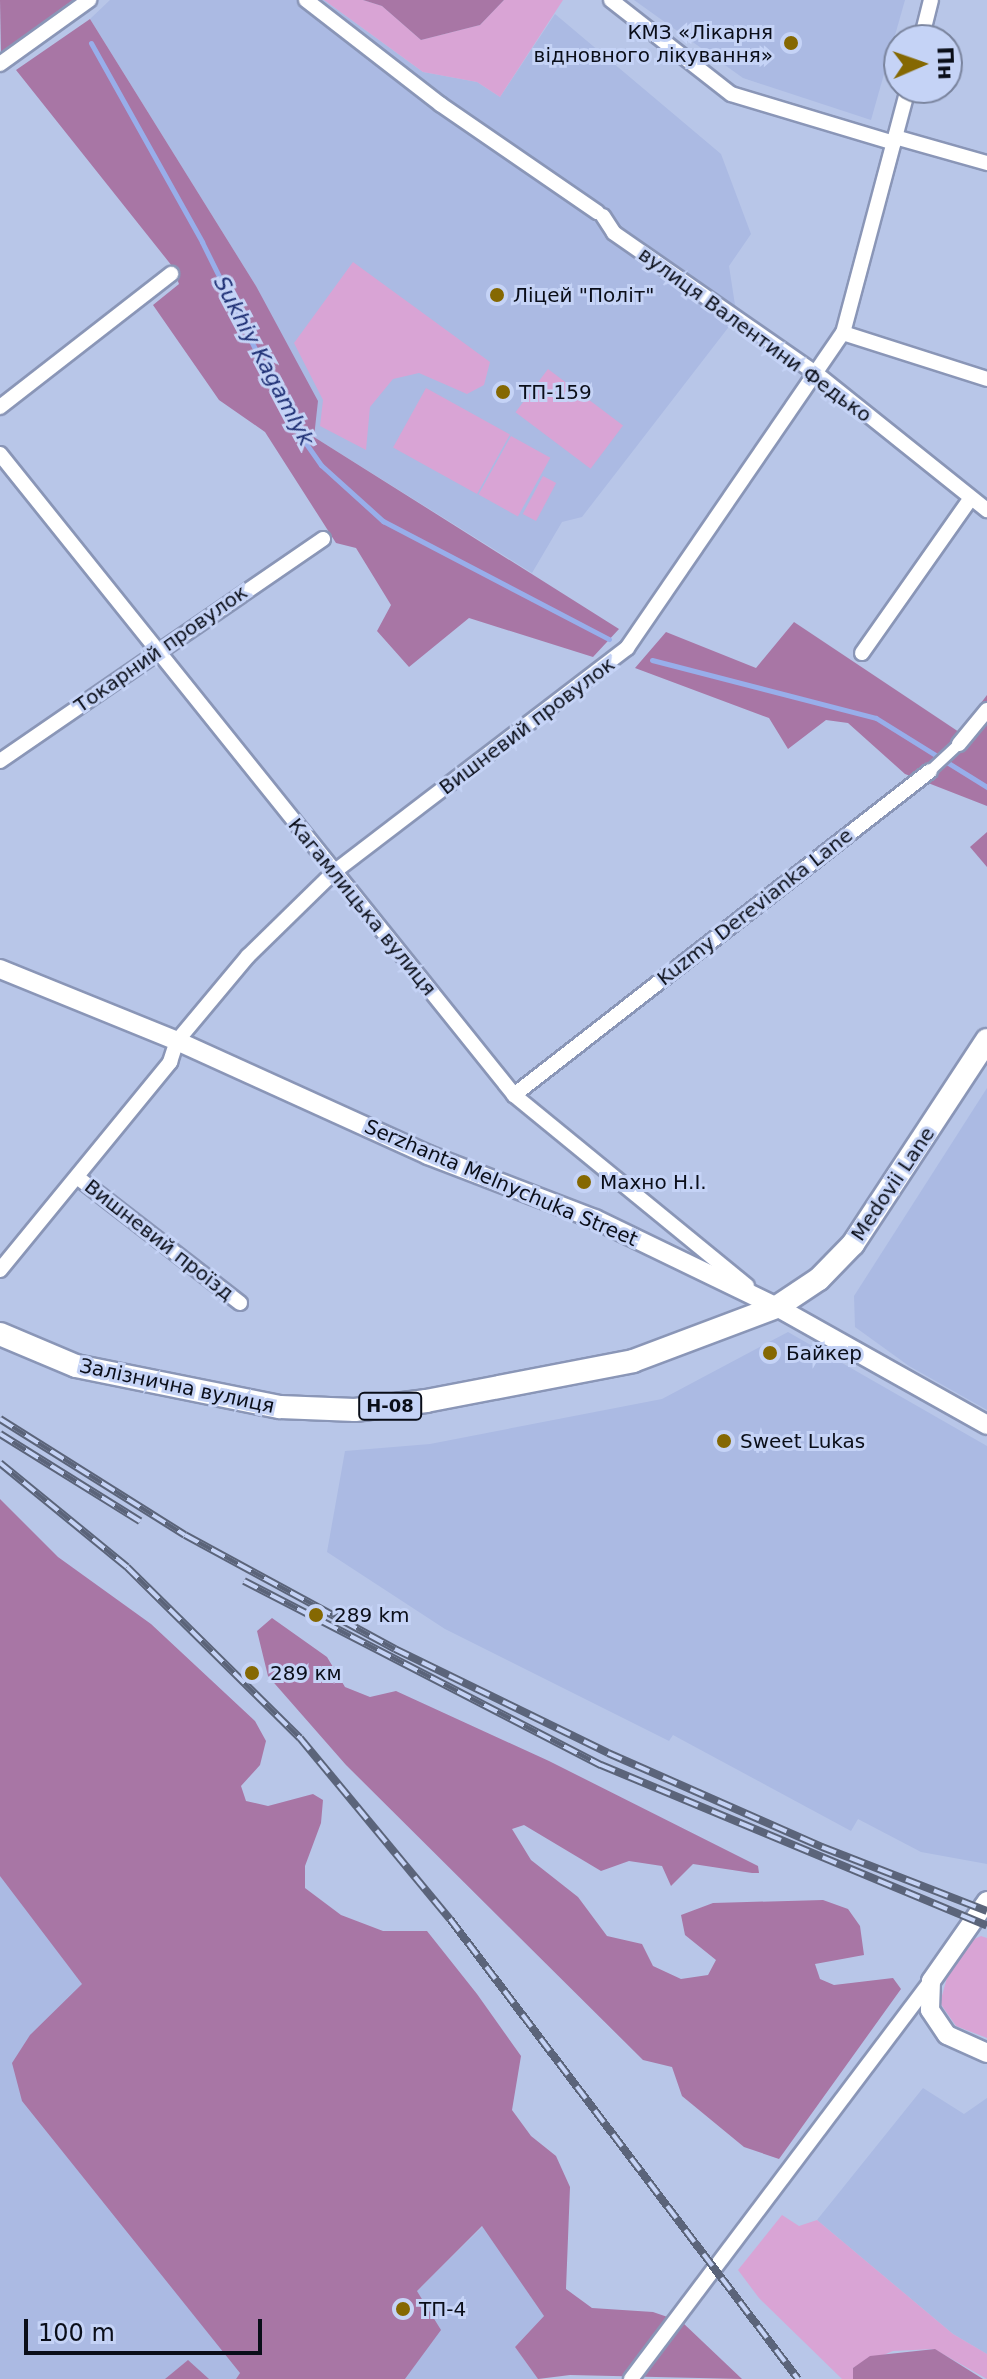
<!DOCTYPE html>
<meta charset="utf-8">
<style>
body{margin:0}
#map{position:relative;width:987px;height:2379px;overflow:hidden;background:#b8c6e8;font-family:"DejaVu Sans",sans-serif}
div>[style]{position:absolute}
.built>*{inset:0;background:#abbae3}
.green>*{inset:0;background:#d9a4d5;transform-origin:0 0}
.forest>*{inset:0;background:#a876a5}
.stream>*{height:5px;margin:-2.5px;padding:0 2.5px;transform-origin:2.5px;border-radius:2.5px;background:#98aeea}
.roads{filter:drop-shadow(2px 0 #8a96b7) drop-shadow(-2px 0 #8a96b7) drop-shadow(0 2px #8a96b7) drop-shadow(0 -2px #8a96b7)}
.pedestrian>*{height:10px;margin:-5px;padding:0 5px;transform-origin:5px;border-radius:5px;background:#fff}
.minor>*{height:14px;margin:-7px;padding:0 7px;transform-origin:7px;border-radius:7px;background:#fff}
.tertiary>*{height:18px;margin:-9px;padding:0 9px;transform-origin:9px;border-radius:9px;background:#fff}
.primary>*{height:22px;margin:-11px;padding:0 11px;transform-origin:11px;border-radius:11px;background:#fff}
.rail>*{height:8px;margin-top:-4px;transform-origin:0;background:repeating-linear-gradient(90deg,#c5d3f6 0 15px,#5b647a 0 30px);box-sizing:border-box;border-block:2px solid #5b647a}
.dots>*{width:22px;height:22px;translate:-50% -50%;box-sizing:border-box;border:4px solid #c5d3f6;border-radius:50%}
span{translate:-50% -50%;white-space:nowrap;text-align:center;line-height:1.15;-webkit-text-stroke:6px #c5d3f6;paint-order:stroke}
.shield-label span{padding:2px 6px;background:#c5d3f6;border:2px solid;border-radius:6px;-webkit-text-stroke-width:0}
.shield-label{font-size:18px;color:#0a0e19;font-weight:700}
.poi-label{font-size:20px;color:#0a0e19}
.right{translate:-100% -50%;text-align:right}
.left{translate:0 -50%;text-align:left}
.street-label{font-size:20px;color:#0a0e19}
.water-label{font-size:22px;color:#1f3075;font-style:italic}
.north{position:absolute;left:883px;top:24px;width:80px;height:80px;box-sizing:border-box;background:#c5d3f6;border:2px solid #7a849e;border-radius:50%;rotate:88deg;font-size:22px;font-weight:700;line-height:32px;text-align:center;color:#0a0e19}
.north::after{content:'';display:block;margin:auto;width:28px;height:36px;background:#856802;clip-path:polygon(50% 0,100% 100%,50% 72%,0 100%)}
.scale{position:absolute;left:24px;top:2319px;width:238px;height:36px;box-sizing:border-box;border:4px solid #0a0e19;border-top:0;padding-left:10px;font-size:24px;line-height:28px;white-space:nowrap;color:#0a0e19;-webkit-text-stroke:6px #c5d3f6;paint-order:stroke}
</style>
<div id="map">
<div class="built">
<i style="clip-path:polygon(110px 0,324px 0,423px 72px,477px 82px,500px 97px,555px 14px,721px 154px,751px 234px,729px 266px,735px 305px,741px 311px,582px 517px,562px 522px,532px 573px,314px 437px,256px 286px,90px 19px)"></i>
<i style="clip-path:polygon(634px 0,905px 0,871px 120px,743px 78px)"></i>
<i style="clip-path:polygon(987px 1088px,987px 1410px,909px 1366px,855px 1327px,854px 1296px)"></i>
<i style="clip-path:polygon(788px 1332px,987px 1446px,987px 1864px,921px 1852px,858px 1819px,851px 1831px,673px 1735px,669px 1741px,445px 1629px,327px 1552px,345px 1451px,430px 1444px,662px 1399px)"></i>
<i style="clip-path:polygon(0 1506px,240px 2373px,236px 2379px,0 2379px)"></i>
<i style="clip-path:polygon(923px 2088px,964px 2114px,987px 2098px,987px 2354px,953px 2334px,817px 2220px)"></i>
<i style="clip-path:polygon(483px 2226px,544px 2316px,515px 2347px,538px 2379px,405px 2379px,440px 2330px,417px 2291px)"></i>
</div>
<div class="green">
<i style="clip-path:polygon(324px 0,363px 0,382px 6px,421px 40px,480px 25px,504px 0,563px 0,500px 97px,477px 82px,423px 72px)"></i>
<i style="clip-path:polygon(353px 262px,490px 362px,484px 385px,467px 394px,419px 373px,393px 379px,370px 407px,366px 450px,320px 426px,323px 400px,294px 343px)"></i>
<i style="left:548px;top:369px;width:94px;height:54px;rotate:37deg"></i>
<i style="left:426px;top:388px;width:96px;height:68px;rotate:29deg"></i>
<i style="left:511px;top:436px;width:45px;height:67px;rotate:29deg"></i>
<i style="left:543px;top:476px;width:15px;height:43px;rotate:28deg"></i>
<i style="clip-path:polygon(981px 1936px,987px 1938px,987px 2038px,956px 2026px,940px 2003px,948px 1974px,972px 1940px)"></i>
<i style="clip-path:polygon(782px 2215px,799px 2226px,817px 2220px,953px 2334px,987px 2354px,987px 2379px,934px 2349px,893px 2351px,853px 2368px,853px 2379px,842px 2379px,759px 2298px,738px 2270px)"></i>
</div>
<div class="forest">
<i style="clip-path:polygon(0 0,73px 0,1px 53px)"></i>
<i style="clip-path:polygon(363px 0,504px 0,480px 25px,421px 40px,382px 6px)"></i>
<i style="clip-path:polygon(90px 19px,256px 286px,318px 401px,314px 437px,619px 629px,593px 657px,469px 618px,409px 667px,377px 631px,391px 605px,356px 548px,336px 543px,265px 432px,219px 400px,153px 305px,179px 284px,172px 266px,16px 70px)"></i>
<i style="clip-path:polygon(794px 622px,959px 732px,987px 695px,987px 806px,905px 774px,848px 723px,826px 720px,788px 749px,769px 718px,635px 668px,666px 632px,756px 668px)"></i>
<i style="clip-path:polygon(987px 832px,987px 867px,970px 847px)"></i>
<i style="clip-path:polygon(0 1499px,58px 1557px,151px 1624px,255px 1721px,266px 1741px,260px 1765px,241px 1786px,246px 1801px,268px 1806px,313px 1794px,323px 1800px,321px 1823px,305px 1866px,305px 1888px,341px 1915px,383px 1931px,427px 1931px,477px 1994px,521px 2056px,512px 2110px,531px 2136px,556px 2156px,570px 2187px,566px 2289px,592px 2308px,653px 2312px,682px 2322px,742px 2379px,570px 2375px,538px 2379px,515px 2347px,544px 2316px,482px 2226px,417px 2291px,441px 2330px,405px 2379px,236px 2379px,240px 2373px,22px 2101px,12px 2063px,30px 2035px,82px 1984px,0 1876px)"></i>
<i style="clip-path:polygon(272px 1618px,327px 1657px,345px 1687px,370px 1697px,396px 1691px,549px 1761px,758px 1866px,759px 1873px,752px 1873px,693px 1864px,671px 1886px,662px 1866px,629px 1861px,601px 1871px,524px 1825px,512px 1829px,531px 1860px,578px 1897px,607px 1936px,642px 1944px,653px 1966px,681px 1979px,708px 1975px,716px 1960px,685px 1935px,681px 1915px,713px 1903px,823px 1900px,848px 1909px,860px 1926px,864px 1955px,815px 1964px,820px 1979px,834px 1985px,893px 1978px,901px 1989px,779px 2159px,744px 2147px,682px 2096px,672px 2067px,643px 2060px,346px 1765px,268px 1676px,257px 1631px)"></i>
<i style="clip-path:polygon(935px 2349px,983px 2379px,853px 2379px,853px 2368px,870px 2356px)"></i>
<i style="clip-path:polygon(188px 2360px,209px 2379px,165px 2379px)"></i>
</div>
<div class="stream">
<i style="left:91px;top:43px;width:228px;rotate:60.8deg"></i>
<i style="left:202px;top:242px;width:204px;rotate:63.6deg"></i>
<i style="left:293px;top:425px;width:49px;rotate:55deg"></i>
<i style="left:321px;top:465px;width:84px;rotate:42.1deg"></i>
<i style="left:383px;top:521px;width:255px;rotate:27.6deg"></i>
<i style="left:652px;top:660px;width:231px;rotate:14.5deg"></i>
<i style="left:876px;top:718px;width:131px;rotate:31.9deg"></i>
</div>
<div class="roads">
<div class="pedestrian">
<i style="left:930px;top:771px;width:40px;rotate:-43deg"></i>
</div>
<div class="minor">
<i style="left:306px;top:0;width:170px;rotate:37.8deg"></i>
<i style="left:440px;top:104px;width:191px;rotate:34.5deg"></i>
<i style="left:611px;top:0;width:152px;rotate:38.1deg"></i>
<i style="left:731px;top:94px;width:170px;rotate:16.7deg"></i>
<i style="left:921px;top:40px;width:41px;rotate:-76deg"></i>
<i style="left:0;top:64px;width:110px;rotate:-35.7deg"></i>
<i style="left:895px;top:137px;width:96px;rotate:15.8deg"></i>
<i style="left:603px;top:216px;width:20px;rotate:57deg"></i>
<i style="left:614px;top:233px;width:247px;rotate:34.8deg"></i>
<i style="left:817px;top:374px;width:218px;rotate:38.7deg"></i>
<i style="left:843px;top:333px;width:151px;rotate:17.7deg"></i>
<i style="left:0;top:407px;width:217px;rotate:-37.9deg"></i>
<i style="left:0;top:454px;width:822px;rotate:51.27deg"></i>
<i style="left:514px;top:1095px;width:301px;rotate:39.3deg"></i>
<i style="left:862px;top:653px;width:189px;rotate:-54.9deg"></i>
<i style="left:959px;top:744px;width:44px;rotate:-50.5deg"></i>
<i style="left:0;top:761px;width:392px;rotate:-34.5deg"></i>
<i style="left:514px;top:1095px;width:527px;rotate:-37.91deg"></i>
<i style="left:77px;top:1177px;width:206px;rotate:37.7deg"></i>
<i style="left:0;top:1270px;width:269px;rotate:-50.7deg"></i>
<i style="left:170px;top:1062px;width:22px;rotate:-72deg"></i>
<i style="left:177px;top:1041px;width:111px;rotate:-50.1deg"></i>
<i style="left:248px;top:956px;width:120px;rotate:-44.3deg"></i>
<i style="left:334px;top:872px;width:369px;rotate:-37.4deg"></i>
<i style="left:627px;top:648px;width:382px;rotate:-55.6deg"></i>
<i style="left:843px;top:333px;width:253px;rotate:-75.1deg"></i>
<i style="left:631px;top:2379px;width:498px;rotate:-53deg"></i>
</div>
<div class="tertiary">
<i style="left:0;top:969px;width:191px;rotate:22.1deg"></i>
<i style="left:177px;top:1041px;width:276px;rotate:24.4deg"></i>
<i style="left:428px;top:1155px;width:179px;rotate:21deg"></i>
<i style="left:595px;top:1219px;width:202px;rotate:25.8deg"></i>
<i style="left:777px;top:1307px;width:241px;rotate:29.3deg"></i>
<i style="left:987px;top:1901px;width:98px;rotate:125deg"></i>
<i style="left:931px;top:1981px;width:29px;rotate:92deg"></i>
<i style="left:930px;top:2010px;width:30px;rotate:56deg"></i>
<i style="left:947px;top:2035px;width:44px;rotate:24.2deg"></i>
</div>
<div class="primary">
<i style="left:0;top:1334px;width:82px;rotate:22.8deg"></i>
<i style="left:76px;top:1366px;width:208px;rotate:11.4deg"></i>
<i style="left:280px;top:1407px;width:75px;rotate:2.3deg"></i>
<i style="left:355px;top:1410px;width:72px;rotate:-7.2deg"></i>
<i style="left:426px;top:1401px;width:211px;rotate:-10.9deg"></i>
<i style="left:633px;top:1361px;width:154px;rotate:-20.6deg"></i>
<i style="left:777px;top:1307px;width:50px;rotate:-33.7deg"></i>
<i style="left:819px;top:1279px;width:49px;rotate:-45.8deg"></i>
<i style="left:853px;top:1244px;width:244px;rotate:-56.7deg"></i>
</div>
</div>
<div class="rail">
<i style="left:0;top:1419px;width:218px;rotate:32.1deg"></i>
<i style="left:185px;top:1535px;width:239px;rotate:28.5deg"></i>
<i style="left:395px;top:1649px;width:237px;rotate:26deg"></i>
<i style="left:608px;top:1753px;width:234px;rotate:23.7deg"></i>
<i style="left:822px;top:1847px;width:177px;rotate:21.2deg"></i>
<i style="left:0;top:1434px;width:165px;rotate:31.9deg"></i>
<i style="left:0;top:1463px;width:164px;rotate:39.3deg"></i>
<i style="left:127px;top:1567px;width:243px;rotate:44.7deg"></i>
<i style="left:300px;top:1738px;width:235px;rotate:50.4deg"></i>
<i style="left:450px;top:1919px;width:577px;rotate:52.89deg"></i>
<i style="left:244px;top:1581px;width:402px;rotate:27.3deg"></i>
<i style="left:601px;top:1765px;width:418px;rotate:22.6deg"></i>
</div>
<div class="dots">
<i style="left:791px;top:43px;background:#856802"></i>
<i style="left:497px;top:295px;background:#856802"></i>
<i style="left:503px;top:392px;background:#856802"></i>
<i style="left:584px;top:1182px;background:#856802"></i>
<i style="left:770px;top:1353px;background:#856802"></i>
<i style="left:724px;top:1441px;background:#856802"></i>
<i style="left:316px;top:1615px;background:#856802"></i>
<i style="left:252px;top:1673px;background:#856802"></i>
<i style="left:403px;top:2309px;background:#856802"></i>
</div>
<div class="shield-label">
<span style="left:390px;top:1406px">Н-08</span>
</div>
<div class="poi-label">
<span class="right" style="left:773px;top:44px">КМЗ «Лікарня<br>відновного лікування»</span>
<span class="left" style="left:513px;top:295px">Ліцей "Політ"</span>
<span class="left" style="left:519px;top:392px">ТП-159</span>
<span class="left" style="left:600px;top:1182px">Махно Н.І.</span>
<span class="left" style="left:786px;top:1353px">Байкер</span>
<span class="left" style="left:740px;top:1441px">Sweet Lukas</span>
<span class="left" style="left:334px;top:1615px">289 km</span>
<span class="left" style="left:270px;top:1673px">289 км</span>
<span class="left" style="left:419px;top:2309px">ТП-4</span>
</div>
<div class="street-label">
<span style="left:755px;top:335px;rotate:36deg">вулиця Валентини Федько</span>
<span style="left:161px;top:649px;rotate:-35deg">Токарний провулок</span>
<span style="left:527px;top:726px;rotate:-37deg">Вишневий провулок</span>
<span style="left:362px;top:907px;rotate:51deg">Кагамлицька вулиця</span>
<span style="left:755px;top:907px;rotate:-38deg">Kuzmy Derevianka Lane</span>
<span style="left:501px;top:1183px;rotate:23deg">Serzhanta Melnychuka Street</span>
<span style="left:893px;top:1184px;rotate:-56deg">Medovii Lane</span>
<span style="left:159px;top:1240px;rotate:38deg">Вишневий проїзд</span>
<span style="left:177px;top:1386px;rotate:12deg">Залізнична вулиця</span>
</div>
<div class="water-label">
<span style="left:264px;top:361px;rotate:62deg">Sukhiy Kagamlyk</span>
</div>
<div class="north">Пн</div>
<div class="scale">100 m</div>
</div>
